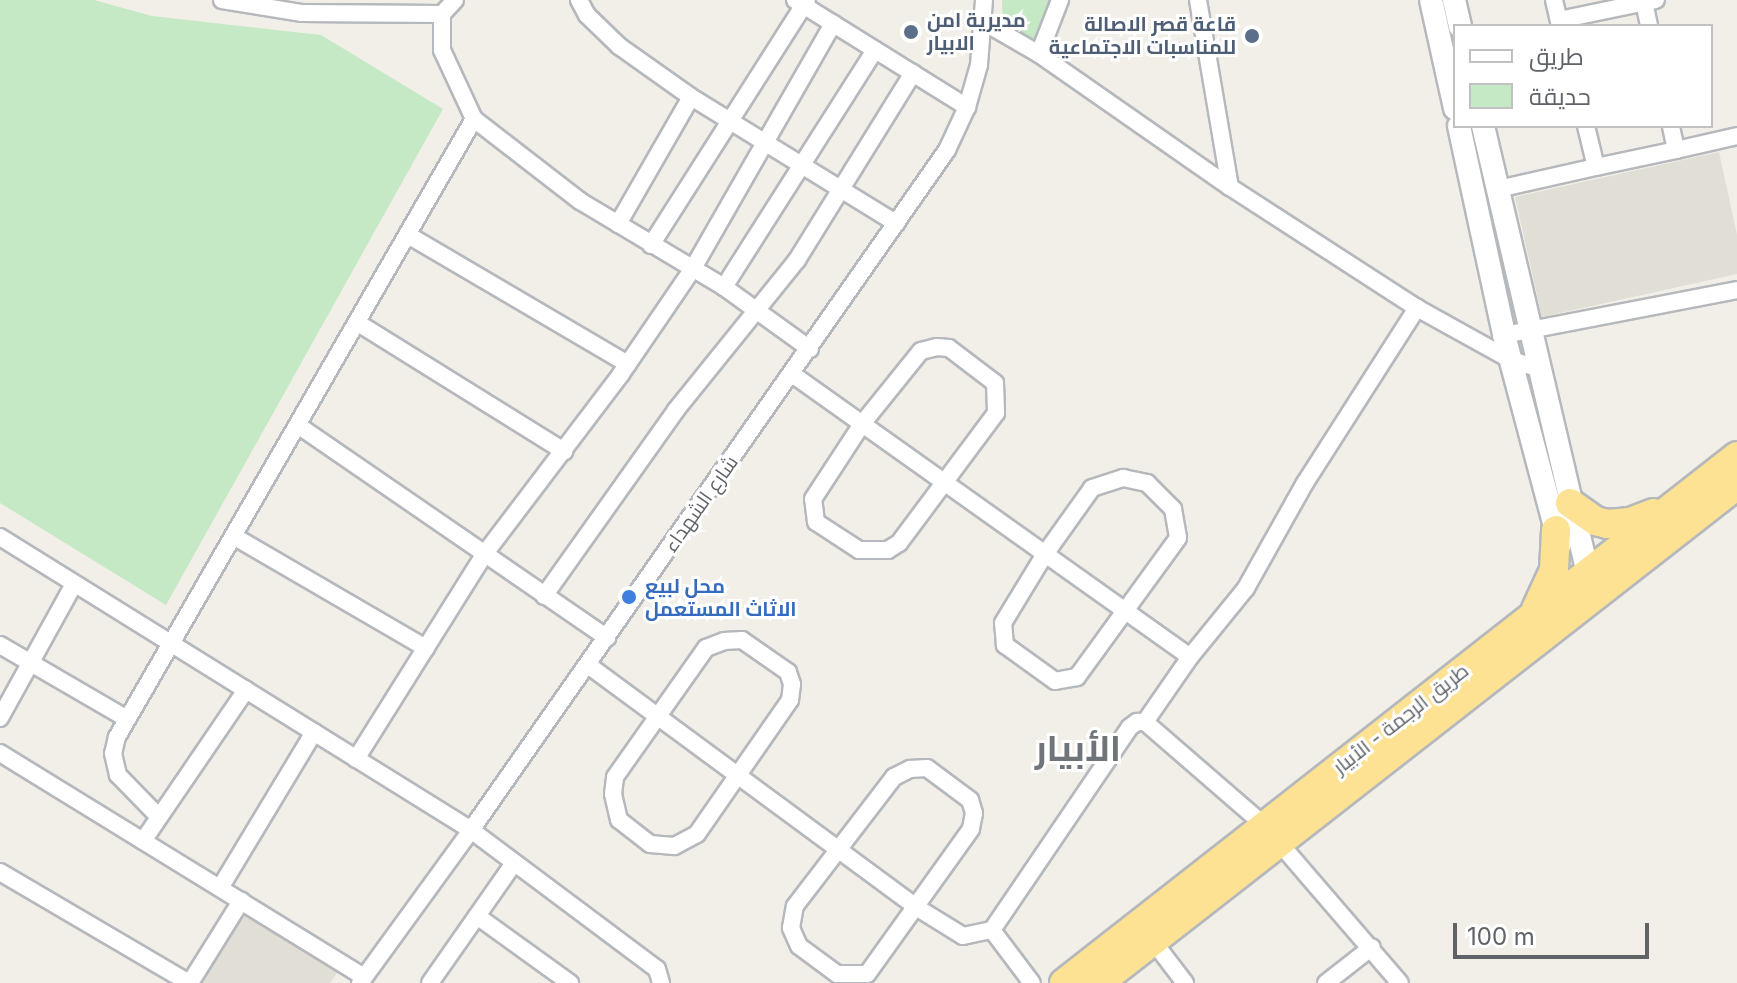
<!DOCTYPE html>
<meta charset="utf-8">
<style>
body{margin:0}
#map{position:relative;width:1737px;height:983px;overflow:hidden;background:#f1efe8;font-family:Inter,Cairo,sans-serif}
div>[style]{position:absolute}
.education>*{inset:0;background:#e1ded6}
.green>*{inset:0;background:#c5e8c5}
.roads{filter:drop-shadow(2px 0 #b5b8bc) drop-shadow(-2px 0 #b5b8bc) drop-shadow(0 2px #b5b8bc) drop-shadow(0 -2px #b5b8bc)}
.street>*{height:16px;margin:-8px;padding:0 8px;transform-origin:8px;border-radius:8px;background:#fff}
.secondary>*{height:22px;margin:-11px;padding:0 11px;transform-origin:11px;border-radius:11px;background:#fff}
.highway>*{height:28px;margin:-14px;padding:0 14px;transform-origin:14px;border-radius:14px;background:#fde293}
.dots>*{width:22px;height:22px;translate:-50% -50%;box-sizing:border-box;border:4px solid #fff;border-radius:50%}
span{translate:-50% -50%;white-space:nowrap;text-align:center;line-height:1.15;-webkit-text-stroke:6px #fff;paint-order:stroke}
.service-label{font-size:20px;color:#4e5e75;font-weight:700}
.left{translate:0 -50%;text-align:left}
.right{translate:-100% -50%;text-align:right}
.street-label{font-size:20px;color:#5f6368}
.shop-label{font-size:20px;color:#366cbe;font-weight:700}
.town-label{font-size:36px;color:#70757a;font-weight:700}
.legend{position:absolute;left:1453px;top:24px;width:260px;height:104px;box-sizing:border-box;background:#fff;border:2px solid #bfc1c3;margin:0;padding:10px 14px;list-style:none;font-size:24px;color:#5f6368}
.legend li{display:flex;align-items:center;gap:16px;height:40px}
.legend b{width:40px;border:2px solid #bfc1c3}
.scale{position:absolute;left:1453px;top:923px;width:196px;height:36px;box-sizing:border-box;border:4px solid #5f6368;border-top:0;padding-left:10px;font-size:24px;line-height:28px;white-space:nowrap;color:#5f6368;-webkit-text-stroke:6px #fff;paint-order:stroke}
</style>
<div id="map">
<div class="education">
<i style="clip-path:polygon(1719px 152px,1737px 235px,1737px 274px,1542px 317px,1515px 197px)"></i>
<i style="clip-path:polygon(242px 912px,339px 970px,330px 983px,201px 983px)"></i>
</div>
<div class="green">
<i style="clip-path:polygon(0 0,94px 0,152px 16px,321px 35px,443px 109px,166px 605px,0 503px)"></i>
<i style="clip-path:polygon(1002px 0,1051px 0,1039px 34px,1032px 40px,1003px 27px)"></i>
</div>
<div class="roads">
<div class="street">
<i style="left:222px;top:0;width:80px;rotate:9.3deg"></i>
<i style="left:301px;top:13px;width:141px;rotate:0.4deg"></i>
<i style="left:579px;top:0;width:17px;rotate:62deg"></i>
<i style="left:587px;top:15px;width:45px;rotate:44.1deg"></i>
<i style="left:619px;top:46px;width:88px;rotate:35.3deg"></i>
<i style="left:691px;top:97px;width:241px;rotate:31.6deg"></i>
<i style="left:795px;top:0;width:203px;rotate:31.9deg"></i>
<i style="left:1198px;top:0;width:190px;rotate:80.3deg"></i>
<i style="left:1554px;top:0;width:27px;rotate:77deg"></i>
<i style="left:1644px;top:2px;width:25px;rotate:78deg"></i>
<i style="left:1559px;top:20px;width:99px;rotate:-11.7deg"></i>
<i style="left:982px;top:21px;width:66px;rotate:30.1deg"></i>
<i style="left:1039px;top:54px;width:58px;rotate:-68.7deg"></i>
<i style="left:1039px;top:54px;width:233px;rotate:34.9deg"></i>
<i style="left:1230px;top:187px;width:223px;rotate:32.9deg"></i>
<i style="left:1417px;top:308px;width:107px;rotate:29deg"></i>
<i style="left:1511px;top:360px;width:28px;rotate:17deg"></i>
<i style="left:474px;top:119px;width:134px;rotate:37.7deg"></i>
<i style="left:580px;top:201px;width:168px;rotate:30.8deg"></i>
<i style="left:724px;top:287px;width:106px;rotate:35.8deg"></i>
<i style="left:1586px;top:126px;width:42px;rotate:76.3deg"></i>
<i style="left:1596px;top:167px;width:82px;rotate:-12deg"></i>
<i style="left:1676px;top:150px;width:25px;rotate:-102deg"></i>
<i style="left:1676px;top:150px;width:63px;rotate:-12.9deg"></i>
<i style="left:1498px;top:189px;width:100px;rotate:-12.7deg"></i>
<i style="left:618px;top:224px;width:146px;rotate:-60.1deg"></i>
<i style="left:408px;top:235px;width:255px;rotate:30.4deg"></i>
<i style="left:651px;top:245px;width:290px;rotate:-57.5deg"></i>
<i style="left:724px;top:287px;width:281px;rotate:-57.5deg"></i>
<i style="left:358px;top:323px;width:243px;rotate:31.9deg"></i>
<i style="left:1504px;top:335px;width:237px;rotate:-10.9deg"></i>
<i style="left:937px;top:347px;width:12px;rotate:5deg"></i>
<i style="left:949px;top:348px;width:58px;rotate:37.3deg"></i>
<i style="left:995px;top:383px;width:30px;rotate:88deg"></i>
<i style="left:996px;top:413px;width:162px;rotate:126.7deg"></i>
<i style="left:899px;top:543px;width:13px;rotate:148deg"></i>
<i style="left:888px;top:550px;width:29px;rotate:180deg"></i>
<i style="left:859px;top:550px;width:51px;rotate:-146.9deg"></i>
<i style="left:816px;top:522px;width:23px;rotate:-97deg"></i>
<i style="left:813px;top:499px;width:90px;rotate:-56.8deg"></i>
<i style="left:862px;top:424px;width:94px;rotate:-51.1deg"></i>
<i style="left:921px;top:351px;width:16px;rotate:-14deg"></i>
<i style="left:792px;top:374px;width:488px;rotate:35.4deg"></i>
<i style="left:299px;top:426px;width:374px;rotate:34.5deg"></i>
<i style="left:1123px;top:478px;width:25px;rotate:12deg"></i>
<i style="left:1147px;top:483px;width:37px;rotate:45deg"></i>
<i style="left:1173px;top:509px;width:29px;rotate:80deg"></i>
<i style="left:1178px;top:538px;width:172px;rotate:126deg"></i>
<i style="left:1077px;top:677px;width:22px;rotate:170deg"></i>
<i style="left:1055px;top:681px;width:62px;rotate:-144.2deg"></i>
<i style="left:1005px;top:645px;width:22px;rotate:-95deg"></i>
<i style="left:1003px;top:623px;width:81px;rotate:-58.7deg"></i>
<i style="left:1045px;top:554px;width:81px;rotate:-54.5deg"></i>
<i style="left:1092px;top:488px;width:33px;rotate:-18deg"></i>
<i style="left:0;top:537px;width:555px;rotate:31.88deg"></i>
<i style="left:471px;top:830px;width:232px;rotate:36.8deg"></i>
<i style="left:657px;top:969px;width:15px;rotate:74deg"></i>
<i style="left:235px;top:537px;width:221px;rotate:30.2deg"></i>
<i style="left:544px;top:596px;width:228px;rotate:-54.6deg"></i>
<i style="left:676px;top:410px;width:193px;rotate:-51.1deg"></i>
<i style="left:797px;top:260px;width:220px;rotate:-58.2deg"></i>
<i style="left:742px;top:640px;width:56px;rotate:34.8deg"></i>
<i style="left:788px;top:672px;width:13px;rotate:72deg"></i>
<i style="left:792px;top:684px;width:16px;rotate:97deg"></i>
<i style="left:790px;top:700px;width:163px;rotate:124.8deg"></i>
<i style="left:697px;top:834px;width:26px;rotate:152deg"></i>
<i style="left:674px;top:846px;width:24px;rotate:-175deg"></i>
<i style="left:650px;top:844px;width:39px;rotate:-142deg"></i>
<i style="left:619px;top:820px;width:27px;rotate:-103deg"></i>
<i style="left:613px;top:794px;width:17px;rotate:-83deg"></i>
<i style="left:615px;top:777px;width:158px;rotate:-54.8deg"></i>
<i style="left:706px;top:648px;width:19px;rotate:-21deg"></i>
<i style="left:724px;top:641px;width:18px;rotate:-3deg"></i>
<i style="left:0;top:645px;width:147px;rotate:30.2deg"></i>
<i style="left:588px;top:665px;width:408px;rotate:36.4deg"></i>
<i style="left:916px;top:907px;width:55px;rotate:31.7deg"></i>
<i style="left:963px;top:936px;width:30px;rotate:-12deg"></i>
<i style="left:992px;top:930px;width:66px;rotate:53deg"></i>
<i style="left:0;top:718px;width:153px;rotate:-61.1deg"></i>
<i style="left:1145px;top:722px;width:79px;rotate:-55.3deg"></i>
<i style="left:1190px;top:657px;width:89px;rotate:-50.9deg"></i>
<i style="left:1246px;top:588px;width:120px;rotate:-60.7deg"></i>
<i style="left:1305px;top:483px;width:208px;rotate:-57.4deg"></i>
<i style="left:0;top:753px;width:427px;rotate:31.6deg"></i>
<i style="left:356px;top:759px;width:244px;rotate:-57.9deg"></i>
<i style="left:486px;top:552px;width:223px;rotate:-52.8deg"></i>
<i style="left:621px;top:374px;width:126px;rotate:-55.7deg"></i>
<i style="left:692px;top:270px;width:284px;rotate:-60.2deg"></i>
<i style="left:927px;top:768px;width:54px;rotate:36.7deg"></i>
<i style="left:970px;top:800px;width:14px;rotate:73deg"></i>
<i style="left:974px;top:813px;width:16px;rotate:101deg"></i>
<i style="left:971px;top:829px;width:178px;rotate:125.6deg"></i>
<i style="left:867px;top:974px;width:30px;rotate:180deg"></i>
<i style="left:837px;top:974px;width:47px;rotate:-143.6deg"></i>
<i style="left:799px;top:946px;width:20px;rotate:-114deg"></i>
<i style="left:791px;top:928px;width:22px;rotate:-80deg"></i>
<i style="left:795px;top:906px;width:163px;rotate:-52.5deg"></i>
<i style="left:894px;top:777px;width:18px;rotate:-27deg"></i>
<i style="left:910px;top:769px;width:17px;rotate:-3deg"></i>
<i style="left:159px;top:817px;width:59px;rotate:-134.3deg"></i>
<i style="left:118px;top:775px;width:22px;rotate:-103deg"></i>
<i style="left:113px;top:754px;width:17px;rotate:-77deg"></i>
<i style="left:117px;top:737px;width:714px;rotate:-59.99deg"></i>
<i style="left:474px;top:119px;width:76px;rotate:-114.9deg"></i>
<i style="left:442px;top:50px;width:36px;rotate:-90deg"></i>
<i style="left:442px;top:14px;width:19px;rotate:-47deg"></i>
<i style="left:143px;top:841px;width:183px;rotate:-55.7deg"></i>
<i style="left:0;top:872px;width:219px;rotate:30.4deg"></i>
<i style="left:220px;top:888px;width:182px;rotate:-58.9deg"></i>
<i style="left:477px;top:916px;width:115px;rotate:35.8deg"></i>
<i style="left:992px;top:930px;width:245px;rotate:-55.8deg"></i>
<i style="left:1130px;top:727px;width:9px;rotate:-36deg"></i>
<i style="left:1137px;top:722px;width:8px"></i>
<i style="left:1145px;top:722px;width:157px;rotate:40.9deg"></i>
<i style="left:1264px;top:825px;width:208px;rotate:49.3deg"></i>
<i style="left:1153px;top:941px;width:53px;rotate:52.7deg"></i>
<i style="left:190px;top:983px;width:97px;rotate:-58.1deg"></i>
<i style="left:360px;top:983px;width:189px;rotate:-54deg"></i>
<i style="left:471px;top:830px;width:830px;rotate:-55.01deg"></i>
<i style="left:947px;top:150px;width:47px;rotate:-65.1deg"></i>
<i style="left:967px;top:107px;width:44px;rotate:-74.1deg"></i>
<i style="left:979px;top:65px;width:65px;rotate:-85.6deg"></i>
<i style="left:430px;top:983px;width:146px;rotate:-55deg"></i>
<i style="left:1326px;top:983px;width:58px;rotate:-38deg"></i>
</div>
<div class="secondary">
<i style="left:1431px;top:0;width:111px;rotate:77.5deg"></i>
<i style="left:1454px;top:0;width:27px;rotate:77deg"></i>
<i style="left:1459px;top:126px;width:214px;rotate:77.8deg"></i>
<i style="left:1504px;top:335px;width:217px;rotate:75.1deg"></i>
<i style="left:1483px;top:126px;width:474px;rotate:76.8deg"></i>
</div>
<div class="highway">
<i style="left:1570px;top:503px;width:32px;rotate:35deg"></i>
<i style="left:1596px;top:521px;width:11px;rotate:15deg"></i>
<i style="left:1607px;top:524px;width:23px;rotate:-5deg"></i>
<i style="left:1630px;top:522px;width:25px;rotate:-21deg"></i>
<i style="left:1536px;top:609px;width:43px;rotate:-65.2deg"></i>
<i style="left:1554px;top:570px;width:40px;rotate:-87.1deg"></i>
<i style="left:1064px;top:983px;width:855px;rotate:-38.06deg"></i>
<i style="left:1099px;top:983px;width:809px;rotate:-37.97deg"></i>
</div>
</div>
<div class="dots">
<i style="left:911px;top:32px;background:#5c6f8a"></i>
<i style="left:1252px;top:36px;background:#5c6f8a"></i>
<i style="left:629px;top:597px;background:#3f7fe0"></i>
</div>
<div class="service-label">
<span class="left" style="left:927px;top:32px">مديرية امن<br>الابيار</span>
<span class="right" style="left:1236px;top:36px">قاعة قصر الاصالة<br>للمناسبات الاجتماعية</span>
</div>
<div class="street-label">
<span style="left:701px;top:504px;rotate:-55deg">شارع الشهداء</span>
<span style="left:1401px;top:719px;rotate:-38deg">طريق الرجمة - الأبيار</span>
</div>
<div class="shop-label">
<span class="left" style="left:645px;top:598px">محل لبيع<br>الاثاث المستعمل</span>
</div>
<div class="town-label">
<span style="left:1078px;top:749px">الأبيار</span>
</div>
<ul class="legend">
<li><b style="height:10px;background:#fff"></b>طريق</li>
<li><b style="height:22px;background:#c5e8c5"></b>حديقة</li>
</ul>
<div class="scale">100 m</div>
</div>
